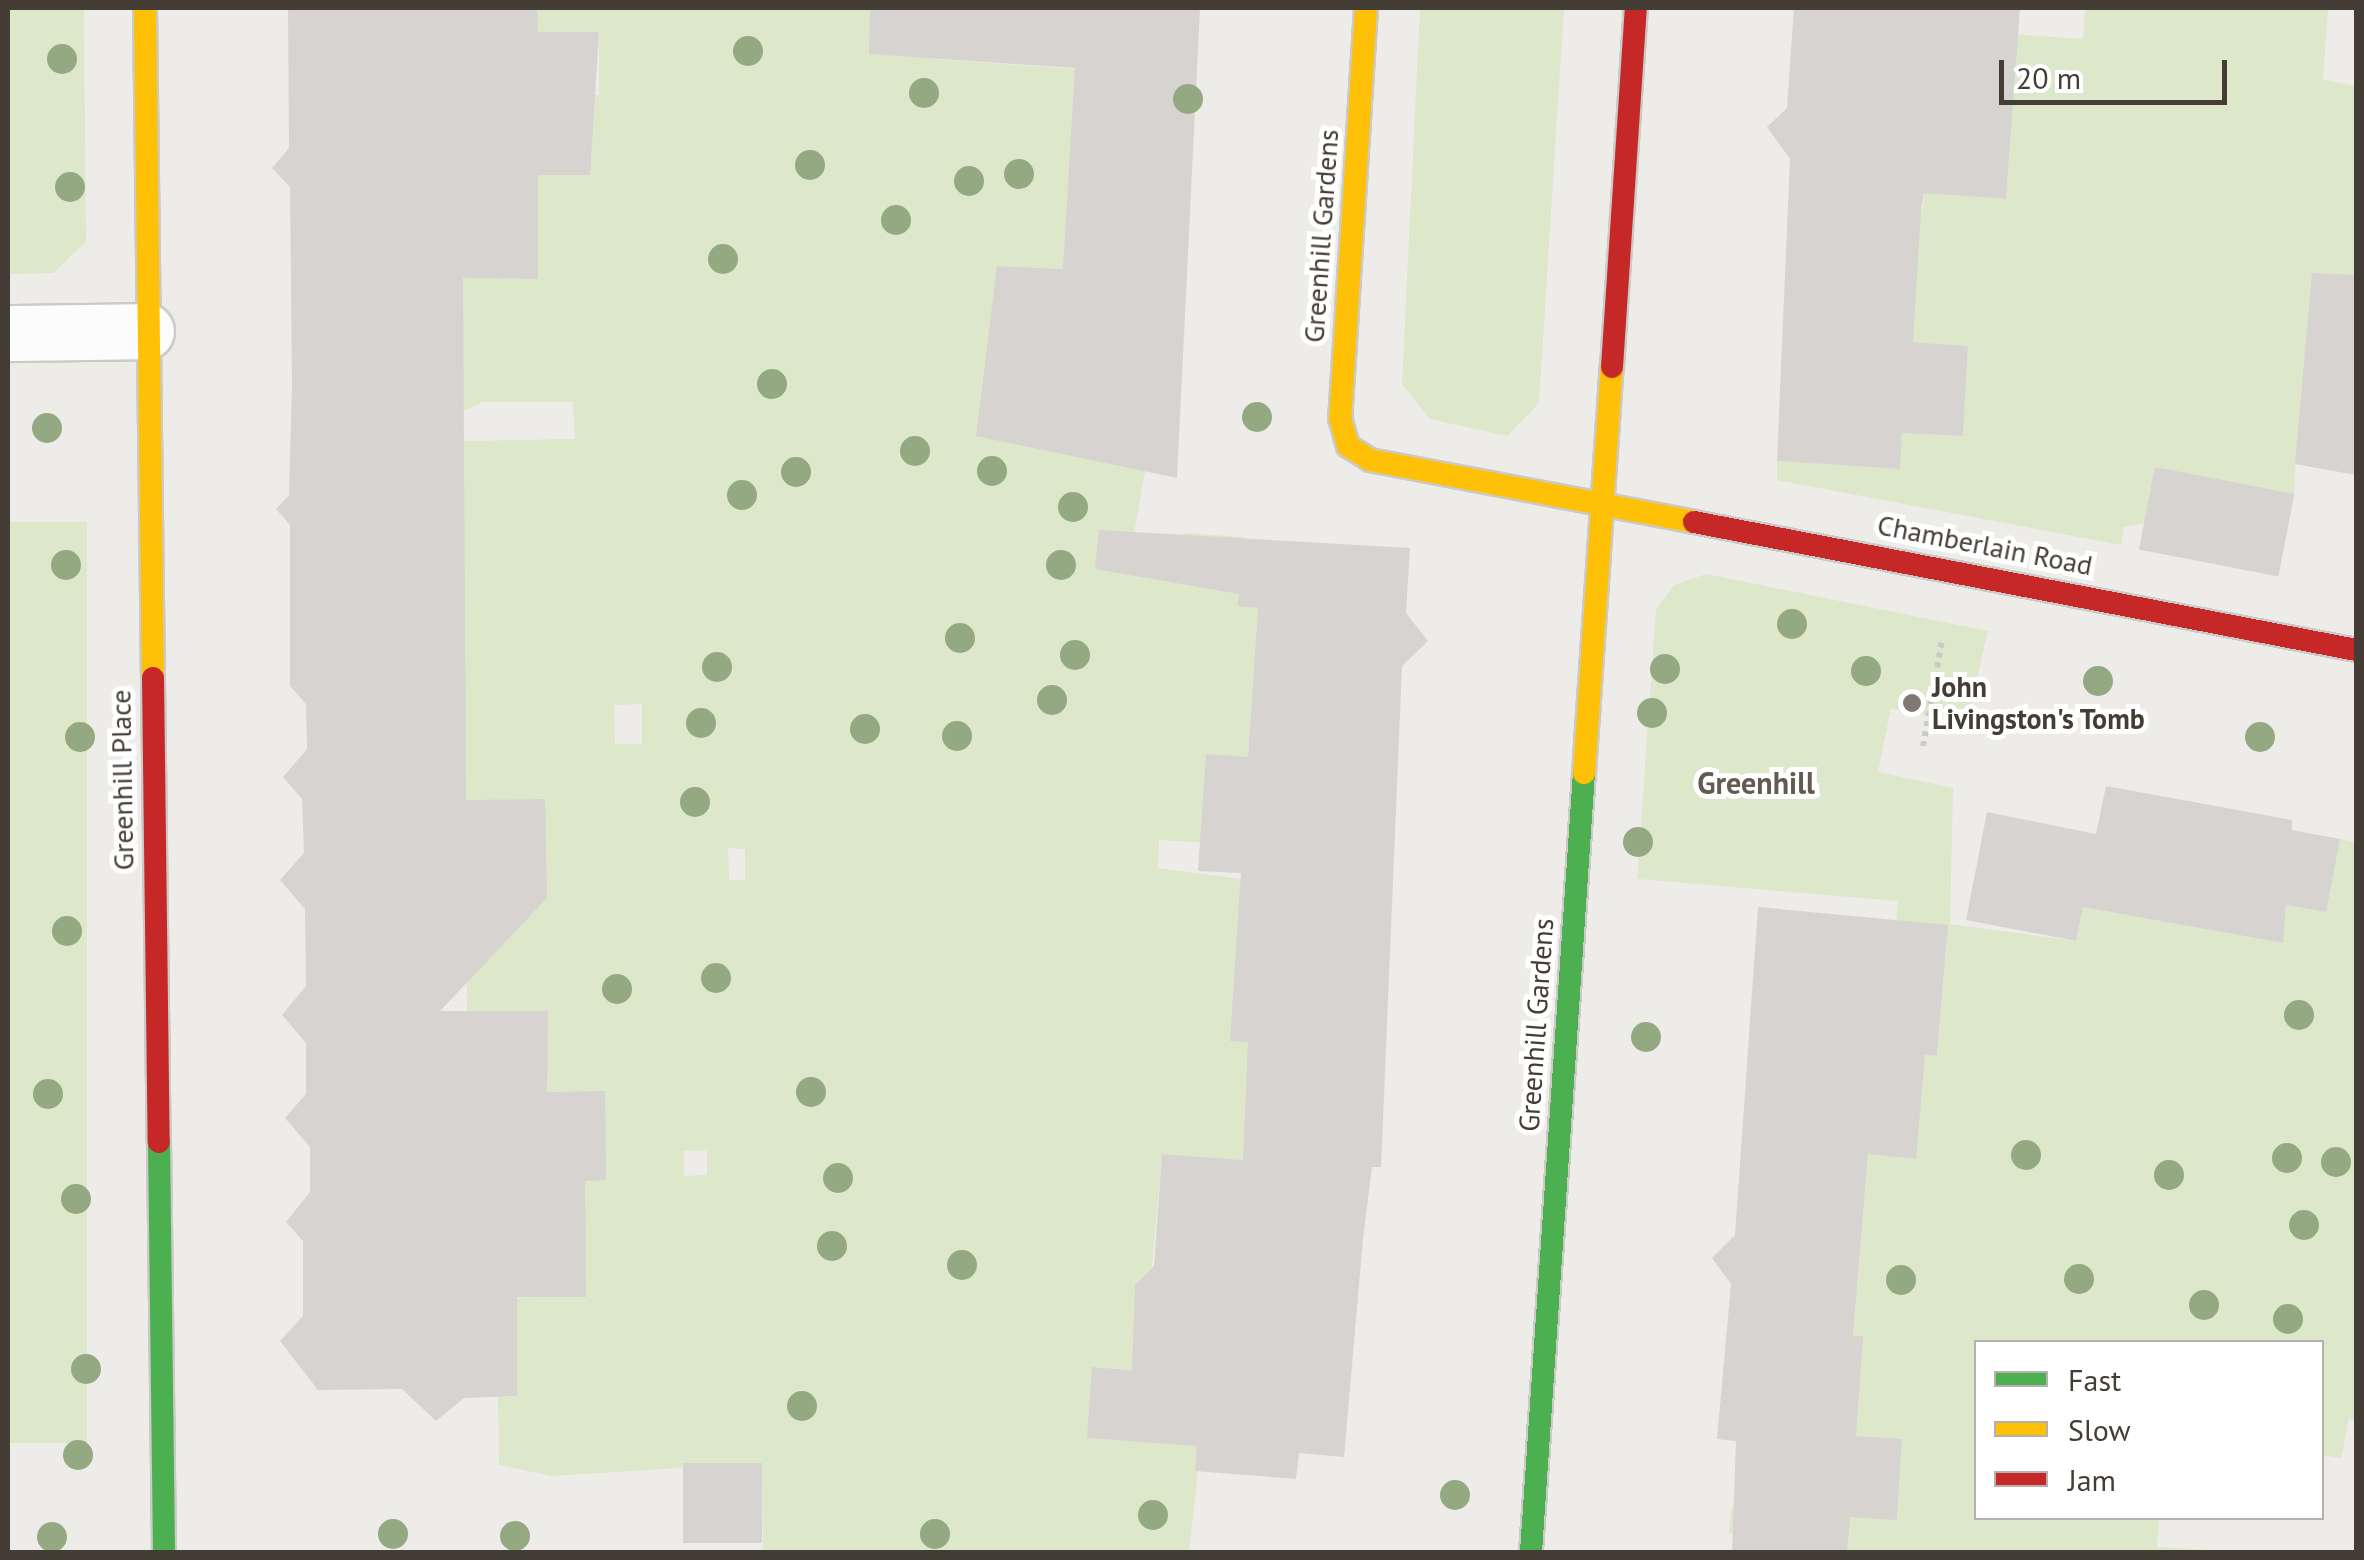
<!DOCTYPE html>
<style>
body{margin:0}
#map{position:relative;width:2364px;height:1560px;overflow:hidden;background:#eeece9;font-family:"PT Sans",sans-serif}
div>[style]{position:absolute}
.green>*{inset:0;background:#dde7ca;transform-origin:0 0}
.building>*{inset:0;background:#d6d3d0;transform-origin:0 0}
.path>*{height:6px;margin-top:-3px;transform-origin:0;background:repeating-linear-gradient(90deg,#cccac7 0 5px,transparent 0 10px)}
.roads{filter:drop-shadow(2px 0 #cccac6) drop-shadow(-2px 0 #cccac6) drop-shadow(0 2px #cccac6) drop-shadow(0 -2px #cccac6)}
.street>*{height:55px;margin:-27.5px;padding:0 27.5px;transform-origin:27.5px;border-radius:27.5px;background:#fcfcfc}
.fast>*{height:22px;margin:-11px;padding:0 11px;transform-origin:11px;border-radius:11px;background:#4caf50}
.slow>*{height:22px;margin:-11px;padding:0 11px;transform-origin:11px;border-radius:11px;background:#ffc107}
.jam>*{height:22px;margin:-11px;padding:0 11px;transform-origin:11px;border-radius:11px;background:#c62828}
.trees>*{width:30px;height:30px;margin:-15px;border-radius:50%;background:#94a882}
.dots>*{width:28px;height:28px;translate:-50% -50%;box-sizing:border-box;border:5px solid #fff;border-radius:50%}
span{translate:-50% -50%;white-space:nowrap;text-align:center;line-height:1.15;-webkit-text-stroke:10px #fff;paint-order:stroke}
.street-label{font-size:28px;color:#433d36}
.poi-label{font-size:28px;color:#433d36;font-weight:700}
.left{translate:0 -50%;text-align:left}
.neighbourhood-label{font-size:30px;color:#655a4e;font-weight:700}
.frame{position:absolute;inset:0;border:10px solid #433d36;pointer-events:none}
.legend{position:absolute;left:1974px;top:1340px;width:350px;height:180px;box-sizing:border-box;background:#fff;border:2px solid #b4b1af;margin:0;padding:12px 18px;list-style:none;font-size:30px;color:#433d36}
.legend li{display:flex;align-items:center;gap:20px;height:50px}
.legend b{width:50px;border:2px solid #b4b1af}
.scale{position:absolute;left:1999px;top:60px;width:228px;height:45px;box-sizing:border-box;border:5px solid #433d36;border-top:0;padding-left:12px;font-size:30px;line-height:35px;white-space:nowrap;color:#433d36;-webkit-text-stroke:8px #fff;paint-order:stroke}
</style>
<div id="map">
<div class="green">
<i style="clip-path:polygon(8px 8px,84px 8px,86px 242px,53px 273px,8px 274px)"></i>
<i style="clip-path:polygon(evenodd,537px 8px,937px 8px,934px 59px,1076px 69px,1067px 269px,997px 266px,993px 344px,1145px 470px,1127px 574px,1174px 583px,1184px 533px,1243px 537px,1239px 605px,1258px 608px,1248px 757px,1206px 755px,1201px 831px,1225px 844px,1159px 840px,1158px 868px,1241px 879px,1263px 1043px,1253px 1161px,1162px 1154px,1143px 1370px,1092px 1367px,1088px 1438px,1201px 1446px,1189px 1552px,763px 1552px,762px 1463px,552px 1476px,499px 1465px,498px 1397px,517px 1396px,497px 1298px,585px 1296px,541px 1190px,605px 1151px,604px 1091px,548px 1092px,495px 1107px,547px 1011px,467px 1021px,463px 441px,575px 439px,573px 402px,483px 402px,463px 411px,463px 267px,484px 278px,538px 279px,538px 235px,461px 97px,599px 95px,599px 32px,538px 32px,537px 8px,642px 704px,642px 744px,615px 744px,614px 705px,642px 704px,537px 8px,728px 848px,745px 849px,745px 880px,729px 880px,728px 848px,537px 8px,684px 1151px,707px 1151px,707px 1175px,684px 1176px,684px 1151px)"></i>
<i style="clip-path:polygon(1420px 8px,1564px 8px,1539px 403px,1507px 436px,1430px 419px,1402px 384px)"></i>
<i style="clip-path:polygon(1952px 8px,2012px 8px,2011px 34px,2083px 39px,2085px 8px,2328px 8px,2323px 79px,2356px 87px,2356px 381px,2345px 379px,2296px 450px,2294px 494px,2124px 527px,2121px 545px,1777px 480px,1777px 461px,1899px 469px,1902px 433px,1963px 436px,1968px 346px,1913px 342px,1803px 201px,1923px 210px,1925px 182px,1935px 194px,2006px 199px,2016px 60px,1951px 17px)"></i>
<i style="left:8px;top:522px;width:79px;height:921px"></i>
<i style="clip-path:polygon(1706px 574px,1988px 631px,1966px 724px,1891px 708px,1878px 772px,1953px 788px,1950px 924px,2076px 941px,2083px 907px,2283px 943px,2286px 905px,2325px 912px,2340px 839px,2356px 842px,2356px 1420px,2349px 1419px,2341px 1458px,2322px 1455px,2322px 1342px,1976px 1342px,1976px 1518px,2159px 1518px,2157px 1547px,2248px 1552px,1847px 1552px,1848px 1541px,1729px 1533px,1731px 1509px,1897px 1519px,1902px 1439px,1856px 1436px,1862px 1336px,1853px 1336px,1868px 1154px,1915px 1159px,1847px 1049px,1937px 1056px,1947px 940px,1895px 935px,1898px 901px,1637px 879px,1656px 610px,1674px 585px)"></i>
</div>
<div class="building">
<i style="clip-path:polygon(288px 8px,537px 8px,538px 32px,599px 32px,590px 175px,538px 175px,538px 279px,463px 278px,466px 800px,545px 799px,547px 898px,440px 1011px,548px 1011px,547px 1092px,605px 1091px,606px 1180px,585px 1181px,586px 1297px,517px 1297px,517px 1396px,464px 1398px,436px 1421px,402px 1389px,318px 1390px,280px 1341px,303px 1316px,303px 1241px,286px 1222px,310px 1192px,310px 1147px,285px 1118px,306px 1094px,306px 1043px,282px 1015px,306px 986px,305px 909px,280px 880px,304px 853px,302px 799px,283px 777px,307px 749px,306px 704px,290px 686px,290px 525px,276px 509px,289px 495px,292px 385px,290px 187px,272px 168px,289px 148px)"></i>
<i style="clip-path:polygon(870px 8px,1200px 8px,1177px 478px,976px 436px,997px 266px,1063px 269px,1075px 68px,869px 54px)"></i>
<i style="clip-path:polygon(1794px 8px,2020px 8px,2006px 199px,1924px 193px,1921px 210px,1913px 342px,1968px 346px,1963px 436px,1902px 433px,1900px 469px,1777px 461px,1790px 159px,1767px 127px,1787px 108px)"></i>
<i style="clip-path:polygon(2312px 273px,2356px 275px,2356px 475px,2295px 464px)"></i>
<i style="left:2155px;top:467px;width:142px;height:84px;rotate:11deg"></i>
<i style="clip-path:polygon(1099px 530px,1410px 548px,1406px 613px,1428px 641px,1402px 666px,1381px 1167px,1372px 1167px,1363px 1239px,1344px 1457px,1299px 1453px,1296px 1479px,1195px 1471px,1197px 1446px,1087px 1438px,1092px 1367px,1132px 1370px,1135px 1285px,1154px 1266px,1162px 1154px,1243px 1160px,1248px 1042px,1230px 1041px,1241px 873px,1198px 871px,1206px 754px,1248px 757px,1258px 608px,1238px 606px,1239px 594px,1095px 569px)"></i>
<i style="clip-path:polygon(2106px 786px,2292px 820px,2292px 830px,2340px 839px,2326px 912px,2286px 905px,2283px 943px,2083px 907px,2076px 941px,1966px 920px,1987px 812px,2096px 834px)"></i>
<i style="clip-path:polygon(1758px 907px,1948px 925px,1937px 1056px,1925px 1055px,1916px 1159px,1868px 1154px,1853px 1336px,1863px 1336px,1856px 1436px,1902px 1439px,1897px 1520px,1850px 1517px,1847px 1552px,1732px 1552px,1736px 1441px,1717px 1439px,1731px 1284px,1712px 1258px,1735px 1235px)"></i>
<i style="left:683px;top:1463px;width:79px;height:80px"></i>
</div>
<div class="path">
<i style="left:1923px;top:746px;width:108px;rotate:-79.8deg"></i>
</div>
<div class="roads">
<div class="street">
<i style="left:8px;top:333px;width:138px;rotate:-0.8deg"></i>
</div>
<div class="fast">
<i style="left:159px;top:1142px;width:410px;rotate:89.3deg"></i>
<i style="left:1531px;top:1552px;width:781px;rotate:-86.11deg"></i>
</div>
<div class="slow">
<i style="left:145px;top:8px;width:670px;rotate:89.32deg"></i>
<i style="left:1366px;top:8px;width:411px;rotate:93.6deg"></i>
<i style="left:1340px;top:418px;width:29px;rotate:74deg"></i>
<i style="left:1348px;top:446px;width:26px;rotate:32deg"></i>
<i style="left:1370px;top:460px;width:330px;rotate:10.8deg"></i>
<i style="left:1584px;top:773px;width:407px;rotate:-86.1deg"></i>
</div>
<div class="jam">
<i style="left:1612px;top:367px;width:360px;rotate:-86.2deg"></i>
<i style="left:1694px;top:522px;width:674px;rotate:10.94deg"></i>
<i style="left:153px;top:678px;width:464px;rotate:89.3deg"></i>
</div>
</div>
<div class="trees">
<i style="left:748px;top:51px"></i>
<i style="left:62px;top:59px"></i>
<i style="left:924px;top:93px"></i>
<i style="left:1188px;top:99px"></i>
<i style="left:810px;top:165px"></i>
<i style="left:1019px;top:174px"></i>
<i style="left:969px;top:181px"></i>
<i style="left:70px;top:187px"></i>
<i style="left:896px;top:220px"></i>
<i style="left:723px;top:259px"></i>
<i style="left:772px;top:384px"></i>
<i style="left:1257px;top:417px"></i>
<i style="left:47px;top:428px"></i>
<i style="left:915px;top:451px"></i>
<i style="left:992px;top:471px"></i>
<i style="left:796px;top:472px"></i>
<i style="left:742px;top:495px"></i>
<i style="left:1073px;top:507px"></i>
<i style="left:66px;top:565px"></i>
<i style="left:1061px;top:565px"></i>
<i style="left:1792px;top:624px"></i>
<i style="left:960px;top:638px"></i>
<i style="left:1075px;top:655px"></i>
<i style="left:717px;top:667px"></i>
<i style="left:1665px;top:669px"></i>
<i style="left:1866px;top:671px"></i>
<i style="left:2098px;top:681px"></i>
<i style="left:1052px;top:700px"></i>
<i style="left:1652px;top:713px"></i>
<i style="left:701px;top:723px"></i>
<i style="left:865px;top:729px"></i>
<i style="left:957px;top:736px"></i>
<i style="left:80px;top:737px"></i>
<i style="left:2260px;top:737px"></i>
<i style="left:695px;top:802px"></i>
<i style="left:1638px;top:842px"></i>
<i style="left:67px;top:931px"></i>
<i style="left:716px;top:978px"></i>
<i style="left:617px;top:989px"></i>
<i style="left:2299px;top:1015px"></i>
<i style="left:1646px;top:1037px"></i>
<i style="left:811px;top:1092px"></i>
<i style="left:48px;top:1094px"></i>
<i style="left:2026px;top:1155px"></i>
<i style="left:2287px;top:1158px"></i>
<i style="left:2336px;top:1162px"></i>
<i style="left:2169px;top:1175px"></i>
<i style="left:838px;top:1178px"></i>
<i style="left:76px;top:1199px"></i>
<i style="left:2304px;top:1225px"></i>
<i style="left:832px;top:1246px"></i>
<i style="left:962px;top:1265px"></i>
<i style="left:2079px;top:1279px"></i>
<i style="left:1901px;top:1280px"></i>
<i style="left:2204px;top:1305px"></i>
<i style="left:2288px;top:1319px"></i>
<i style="left:86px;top:1369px"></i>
<i style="left:802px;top:1406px"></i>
<i style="left:78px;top:1455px"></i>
<i style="left:1455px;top:1495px"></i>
<i style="left:1153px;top:1515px"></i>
<i style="left:393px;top:1534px"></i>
<i style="left:935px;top:1534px"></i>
<i style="left:515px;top:1536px"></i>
<i style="left:52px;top:1537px"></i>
</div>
<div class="dots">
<i style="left:1912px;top:703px;background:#7f7a75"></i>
</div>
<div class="street-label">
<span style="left:1321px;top:236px;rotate:-86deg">Greenhill Gardens</span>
<span style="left:1985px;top:545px;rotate:11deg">Chamberlain Road</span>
<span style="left:122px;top:780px;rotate:-91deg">Greenhill Place</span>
<span style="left:1536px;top:1025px;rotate:-86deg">Greenhill Gardens</span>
</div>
<div class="poi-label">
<span class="left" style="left:1932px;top:703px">John<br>Livingston's Tomb</span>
</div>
<div class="neighbourhood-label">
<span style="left:1756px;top:783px">Greenhill</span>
</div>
<div class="frame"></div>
<ul class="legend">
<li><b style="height:12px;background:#4caf50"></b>Fast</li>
<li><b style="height:12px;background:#ffc107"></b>Slow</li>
<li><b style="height:12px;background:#c62828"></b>Jam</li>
</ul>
<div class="scale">20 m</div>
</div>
